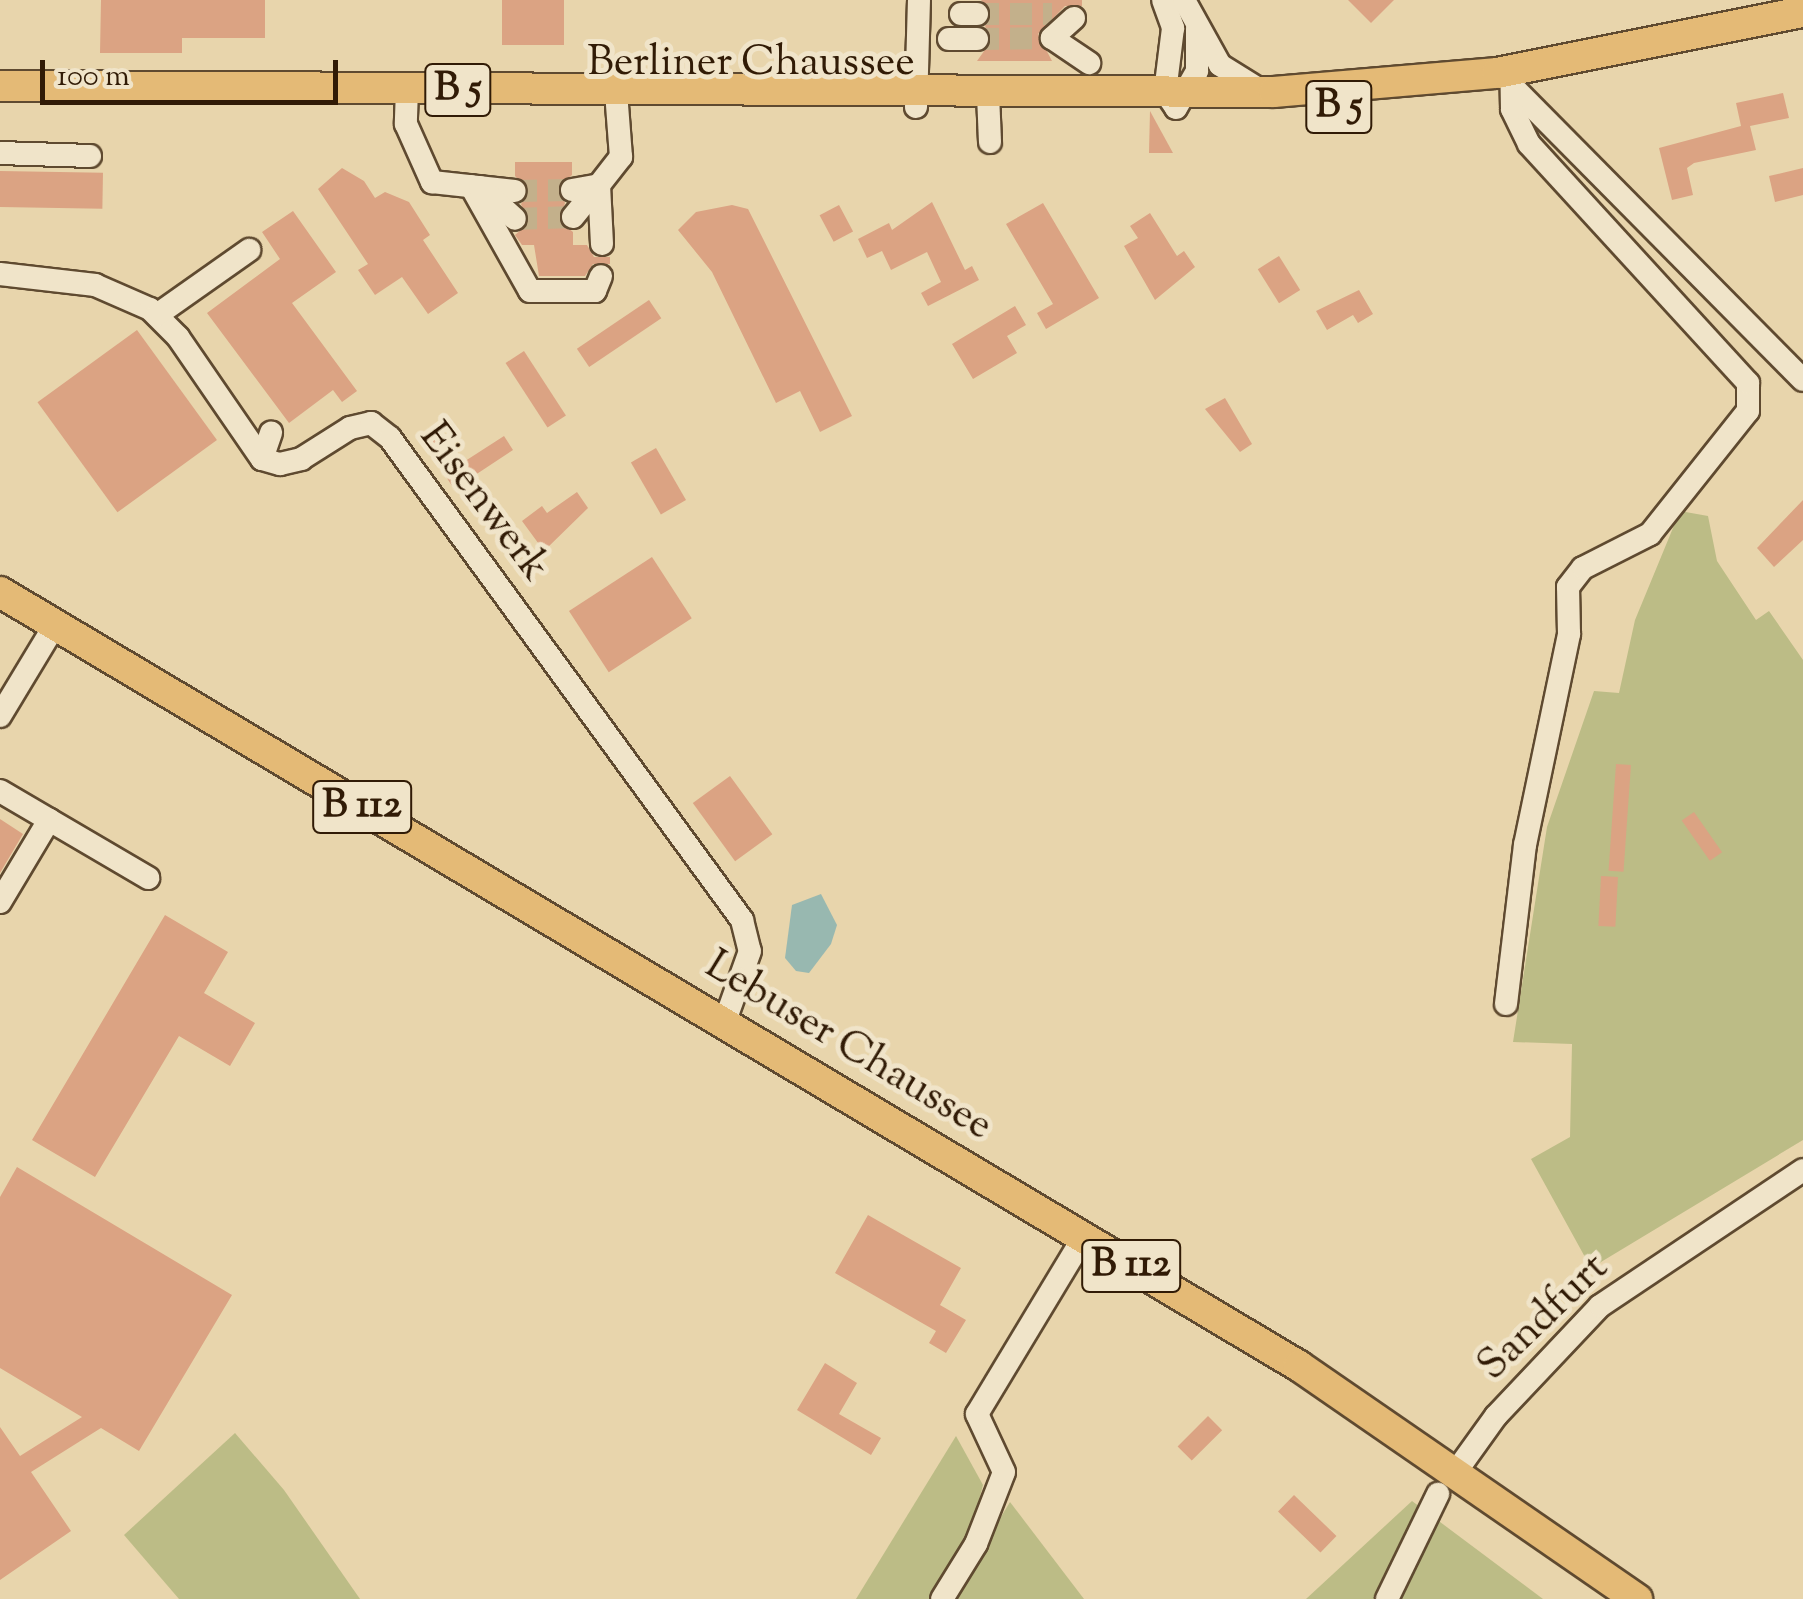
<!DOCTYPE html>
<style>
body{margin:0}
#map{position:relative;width:1803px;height:1599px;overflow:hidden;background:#e8d5ac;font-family:"Sorts Mill Goudy",serif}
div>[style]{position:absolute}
.green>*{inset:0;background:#bcbc86}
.water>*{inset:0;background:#98b8b0}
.building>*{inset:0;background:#dba383;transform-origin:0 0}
.minor-tunnel>*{height:22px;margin-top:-11px;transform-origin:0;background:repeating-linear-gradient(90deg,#c3b08b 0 22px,transparent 0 33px)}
.roads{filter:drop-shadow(2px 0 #5f4a30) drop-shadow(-2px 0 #5f4a30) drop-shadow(0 2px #5f4a30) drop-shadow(0 -2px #5f4a30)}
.minor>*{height:22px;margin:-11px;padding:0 11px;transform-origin:11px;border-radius:11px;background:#f0e4c9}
.major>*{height:30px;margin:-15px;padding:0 15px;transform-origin:15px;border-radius:15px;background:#e4ba76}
span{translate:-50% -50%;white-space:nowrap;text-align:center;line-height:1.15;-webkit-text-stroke:10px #f0e4c9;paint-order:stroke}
.shield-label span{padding:2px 8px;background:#f0e4c9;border:2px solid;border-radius:8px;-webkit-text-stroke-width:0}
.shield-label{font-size:40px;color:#311b06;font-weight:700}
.street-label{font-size:42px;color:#311b06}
.scale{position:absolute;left:40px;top:60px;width:298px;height:45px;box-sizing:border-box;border:5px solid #311b06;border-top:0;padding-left:12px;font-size:30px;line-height:35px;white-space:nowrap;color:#311b06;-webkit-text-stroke:8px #f0e4c9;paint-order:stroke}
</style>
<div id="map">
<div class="green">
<i style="clip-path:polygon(1680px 511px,1708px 516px,1717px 561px,1756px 620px,1769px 611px,1803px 660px,1803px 1140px,1591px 1268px,1531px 1159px,1570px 1137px,1572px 1044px,1513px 1042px,1547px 827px,1594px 691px,1619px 693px,1635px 620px)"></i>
<i style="clip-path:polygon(235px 1433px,284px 1490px,360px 1599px,179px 1599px,124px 1535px)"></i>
<i style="clip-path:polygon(956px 1436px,983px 1485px,968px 1541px,933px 1599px,856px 1599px)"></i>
<i style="clip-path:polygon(1412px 1501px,1543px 1599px,1306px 1599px)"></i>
<i style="clip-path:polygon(1010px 1502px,1084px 1599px,951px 1599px)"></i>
</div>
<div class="water">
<i style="clip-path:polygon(821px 894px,837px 925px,831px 944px,809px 973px,796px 971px,785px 958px,792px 905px)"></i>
</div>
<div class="building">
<i style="clip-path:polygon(101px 0,265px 0,265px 38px,182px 38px,182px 53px,100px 53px)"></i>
<i style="left:502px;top:0;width:62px;height:45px"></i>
<i style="clip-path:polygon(981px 0,1082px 0,1082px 6px,1065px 6px,1038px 34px,1052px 61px,977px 61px,992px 40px,985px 26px,992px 13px)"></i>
<i style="clip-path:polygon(1348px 0,1394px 0,1371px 23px)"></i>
<i style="clip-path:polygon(1783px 93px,1789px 118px,1750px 126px,1756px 150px,1694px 163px,1687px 168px,1693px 195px,1672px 200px,1659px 148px,1741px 126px,1736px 103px)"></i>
<i style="clip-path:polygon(1150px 111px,1173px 153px,1149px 153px)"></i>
<i style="clip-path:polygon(515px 162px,572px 162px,572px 175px,558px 186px,565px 203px,559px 221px,573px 232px,573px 245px,587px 245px,594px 257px,610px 257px,610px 264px,593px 264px,585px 276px,539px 276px,534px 245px,522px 245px,515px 235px,529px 223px,521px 204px,530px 192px,515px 176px)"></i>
<i style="clip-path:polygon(342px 168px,364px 181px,375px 198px,385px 192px,409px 202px,430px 235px,423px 240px,458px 293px,428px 314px,402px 277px,375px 295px,358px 270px,368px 264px,318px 189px)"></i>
<i style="clip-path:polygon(1803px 168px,1803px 195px,1775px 202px,1769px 176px)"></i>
<i style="left:0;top:171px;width:103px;height:36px;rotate:1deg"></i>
<i style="clip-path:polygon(932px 202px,965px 270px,972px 266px,979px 280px,928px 306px,921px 293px,941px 282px,927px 252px,891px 270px,882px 251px,867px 258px,858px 239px,889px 223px,892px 230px)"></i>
<i style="clip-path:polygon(1043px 203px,1099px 298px,1046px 329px,1037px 313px,1053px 304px,1006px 224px)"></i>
<i style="clip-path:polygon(732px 205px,748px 209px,852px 416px,820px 432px,800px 391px,776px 403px,712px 272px,678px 230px,696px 212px)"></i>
<i style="left:839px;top:205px;width:30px;height:22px;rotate:62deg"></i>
<i style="clip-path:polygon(293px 211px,336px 272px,292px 303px,357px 391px,342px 402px,333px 390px,289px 423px,207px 313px,280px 259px,262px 232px)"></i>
<i style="clip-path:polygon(1150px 213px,1177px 256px,1184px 251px,1195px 267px,1155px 300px,1124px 246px,1138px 238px,1130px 226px)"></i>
<i style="left:1279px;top:256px;width:40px;height:25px;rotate:58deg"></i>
<i style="clip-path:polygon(1359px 290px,1373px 314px,1358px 323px,1353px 315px,1327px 330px,1316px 311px)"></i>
<i style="left:649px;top:300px;width:22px;height:87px;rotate:56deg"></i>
<i style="clip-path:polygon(1015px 306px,1026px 325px,1007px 336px,1017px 353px,973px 379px,952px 344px)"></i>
<i style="left:137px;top:330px;width:136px;height:123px;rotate:54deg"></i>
<i style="left:524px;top:351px;width:77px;height:22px;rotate:57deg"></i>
<i style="clip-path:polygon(1225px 398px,1252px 444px,1240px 452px,1205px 409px)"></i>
<i style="clip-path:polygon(440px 436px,459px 465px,504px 436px,513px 450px,454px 489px,426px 446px)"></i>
<i style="left:656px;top:448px;width:60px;height:29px;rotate:60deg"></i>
<i style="clip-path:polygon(577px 492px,588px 508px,544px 551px,522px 521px,542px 506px,547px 513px)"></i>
<i style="clip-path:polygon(1803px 500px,1803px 540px,1774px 567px,1757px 548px)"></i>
<i style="left:652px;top:557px;width:73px;height:99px;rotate:57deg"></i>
<i style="left:1616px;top:764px;width:15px;height:107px;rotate:4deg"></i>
<i style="left:730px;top:776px;width:72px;height:46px;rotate:54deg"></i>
<i style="left:1694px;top:812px;width:49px;height:15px;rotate:55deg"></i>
<i style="clip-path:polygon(0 819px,23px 834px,0 873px)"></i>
<i style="left:1601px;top:876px;width:17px;height:50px;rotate:3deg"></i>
<i style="clip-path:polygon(165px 915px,228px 952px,204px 993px,255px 1023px,230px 1066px,179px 1036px,95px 1177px,32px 1140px)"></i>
<i style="clip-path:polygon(17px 1167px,232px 1295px,139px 1451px,101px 1428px,31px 1472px,71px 1531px,0 1580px,0 1427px,20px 1456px,82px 1417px,0 1368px,0 1197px)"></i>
<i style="clip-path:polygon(868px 1215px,961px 1268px,940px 1305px,966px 1320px,946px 1353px,929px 1343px,936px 1331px,835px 1273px)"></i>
<i style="clip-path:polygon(825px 1363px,857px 1383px,839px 1414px,881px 1438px,871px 1455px,797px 1410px)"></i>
<i style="left:1208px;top:1416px;width:20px;height:43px;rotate:45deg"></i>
<i style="left:1294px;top:1495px;width:59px;height:23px;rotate:44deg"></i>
</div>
<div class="minor-tunnel">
<i style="left:977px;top:14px;width:75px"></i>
<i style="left:977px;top:39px;width:75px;rotate:-0.8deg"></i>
<i style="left:515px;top:191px;width:57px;rotate:-1deg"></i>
<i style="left:515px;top:219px;width:58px;rotate:-2deg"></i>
</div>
<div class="roads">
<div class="minor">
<i style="left:1163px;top:0;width:30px;rotate:70deg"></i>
<i style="left:1173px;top:28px;width:64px;rotate:97.1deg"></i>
<i style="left:1165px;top:92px;width:19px;rotate:55deg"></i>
<i style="left:1176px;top:108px;width:43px;rotate:-60.4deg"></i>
<i style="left:1197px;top:71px;width:42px;rotate:-90deg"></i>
<i style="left:1184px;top:0;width:74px;rotate:61deg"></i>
<i style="left:1220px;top:65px;width:47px;rotate:32deg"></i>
<i style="left:961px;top:14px;width:16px"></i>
<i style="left:1074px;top:18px;width:30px;rotate:138deg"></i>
<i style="left:1052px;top:38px;width:45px;rotate:34deg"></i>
<i style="left:949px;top:39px;width:28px"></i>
<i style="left:407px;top:89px;width:35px;rotate:92deg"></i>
<i style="left:406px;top:124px;width:64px;rotate:65.9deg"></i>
<i style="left:432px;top:182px;width:83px;rotate:6.2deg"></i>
<i style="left:1515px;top:89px;width:409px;rotate:45.3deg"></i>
<i style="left:988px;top:94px;width:48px;rotate:87.6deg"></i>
<i style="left:916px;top:107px;width:107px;rotate:-88.4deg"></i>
<i style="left:0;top:153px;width:90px;rotate:1.9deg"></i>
<i style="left:599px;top:185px;width:59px;rotate:87.1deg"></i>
<i style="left:471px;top:186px;width:120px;rotate:60.7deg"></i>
<i style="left:530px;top:291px;width:65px"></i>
<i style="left:595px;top:291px;width:16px;rotate:-68deg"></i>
<i style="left:480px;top:187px;width:47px;rotate:42.4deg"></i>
<i style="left:572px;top:190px;width:27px;rotate:-10deg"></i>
<i style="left:599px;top:185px;width:36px;rotate:-52deg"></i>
<i style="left:621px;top:157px;width:52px;rotate:-94.4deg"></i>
<i style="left:573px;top:217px;width:41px;rotate:-50.9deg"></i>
<i style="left:0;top:274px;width:96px;rotate:6.6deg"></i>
<i style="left:95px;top:285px;width:60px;rotate:23.6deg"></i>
<i style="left:150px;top:309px;width:40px;rotate:45deg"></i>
<i style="left:178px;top:337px;width:148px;rotate:55.5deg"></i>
<i style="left:262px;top:459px;width:19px;rotate:16deg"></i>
<i style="left:280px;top:464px;width:22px;rotate:-13deg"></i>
<i style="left:301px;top:459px;width:58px;rotate:-32.3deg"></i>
<i style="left:350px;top:428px;width:22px;rotate:-13deg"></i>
<i style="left:371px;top:423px;width:24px;rotate:38deg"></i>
<i style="left:390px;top:438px;width:597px;rotate:53.86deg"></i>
<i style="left:742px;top:920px;width:32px;rotate:76deg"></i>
<i style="left:750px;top:951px;width:74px;rotate:109.7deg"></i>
<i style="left:157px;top:315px;width:113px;rotate:-35.2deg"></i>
<i style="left:262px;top:459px;width:28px;rotate:-71deg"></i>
<i style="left:0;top:716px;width:106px;rotate:-58.9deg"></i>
<i style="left:0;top:791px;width:172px;rotate:30.4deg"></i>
<i style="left:0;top:902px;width:96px;rotate:-59.1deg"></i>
<i style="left:1506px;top:1004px;width:160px;rotate:-83.2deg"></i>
<i style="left:1525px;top:845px;width:216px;rotate:-78.2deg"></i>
<i style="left:1569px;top:634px;width:47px;rotate:-91.2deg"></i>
<i style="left:1568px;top:587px;width:24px;rotate:-52deg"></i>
<i style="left:1583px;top:568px;width:75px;rotate:-26.9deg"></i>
<i style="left:1650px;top:534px;width:157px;rotate:-51.5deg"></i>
<i style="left:1748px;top:411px;width:28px;rotate:-90deg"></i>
<i style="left:1748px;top:383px;width:324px;rotate:-132.5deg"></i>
<i style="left:1529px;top:144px;width:39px;rotate:-116deg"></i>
<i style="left:1512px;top:109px;width:39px;rotate:-91deg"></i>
<i style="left:1455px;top:1473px;width:70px;rotate:-54.3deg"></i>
<i style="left:1496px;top:1416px;width:151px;rotate:-46.6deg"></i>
<i style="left:1600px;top:1306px;width:244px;rotate:-33.8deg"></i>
<i style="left:942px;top:1599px;width:65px;rotate:-58.3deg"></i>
<i style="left:976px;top:1544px;width:77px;rotate:-68.7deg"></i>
<i style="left:1004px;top:1472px;width:64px;rotate:-115deg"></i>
<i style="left:977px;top:1414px;width:205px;rotate:-58.9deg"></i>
<i style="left:1387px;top:1599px;width:117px;rotate:-64.1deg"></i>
</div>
<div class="major">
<i style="left:0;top:86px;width:1274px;rotate:0.27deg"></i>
<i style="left:1274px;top:92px;width:224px;rotate:-4.9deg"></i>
<i style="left:1497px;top:73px;width:312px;rotate:-11.3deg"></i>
<i style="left:0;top:592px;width:1512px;rotate:30.79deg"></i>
<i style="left:1299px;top:1366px;width:411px;rotate:34.6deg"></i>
</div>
</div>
<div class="shield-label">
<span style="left:458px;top:90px">B 5</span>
<span style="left:1339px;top:107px">B 5</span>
<span style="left:362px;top:807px">B 112</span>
<span style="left:1131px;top:1266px">B 112</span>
</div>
<div class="street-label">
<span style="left:751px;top:64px">Berliner Chaussee</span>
<span style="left:483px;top:503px;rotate:53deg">Eisenwerk</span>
<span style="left:848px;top:1047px;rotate:31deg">Lebuser Chaussee</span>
<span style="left:1544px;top:1318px;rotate:-44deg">Sandfurt</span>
</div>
<div class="scale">100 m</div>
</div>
